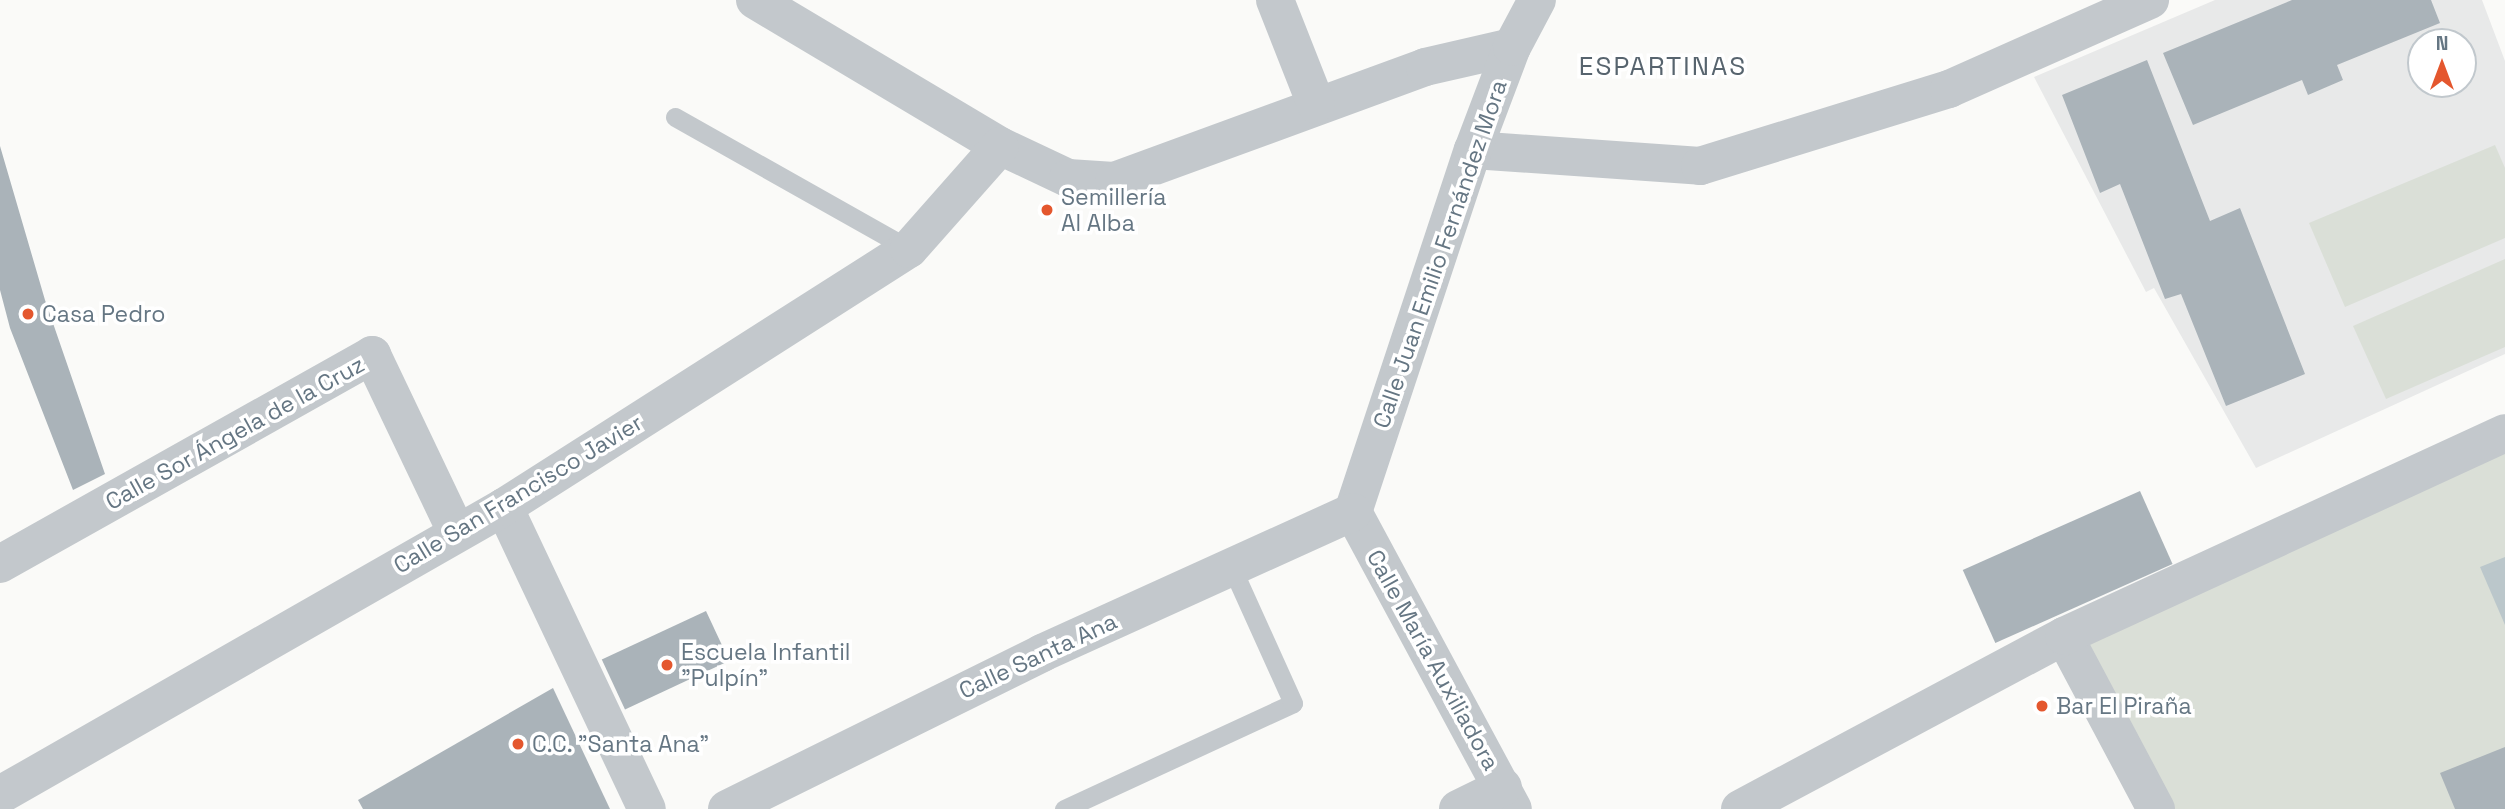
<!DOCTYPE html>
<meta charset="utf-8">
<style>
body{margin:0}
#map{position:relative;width:2505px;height:809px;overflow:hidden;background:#fafaf8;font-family:"Space Grotesk",sans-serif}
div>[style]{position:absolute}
.built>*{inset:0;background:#e8e9e9}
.green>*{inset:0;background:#dadfd7}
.water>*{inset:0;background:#bbc7cb}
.building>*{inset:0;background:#aab3b9;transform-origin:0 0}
.service>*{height:19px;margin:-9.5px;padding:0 9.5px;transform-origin:9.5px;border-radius:9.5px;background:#c3c8cc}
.minor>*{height:38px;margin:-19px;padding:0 19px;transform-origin:19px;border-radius:19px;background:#c3c8cc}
.dots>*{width:19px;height:19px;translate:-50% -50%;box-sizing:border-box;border:4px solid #fff;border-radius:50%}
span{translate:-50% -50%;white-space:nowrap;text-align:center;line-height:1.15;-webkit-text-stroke:7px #fff;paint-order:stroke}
.poi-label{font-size:23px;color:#657683}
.left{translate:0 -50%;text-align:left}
.street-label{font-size:23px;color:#657683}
.quarter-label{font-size:26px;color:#57646e;letter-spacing:2px}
.north{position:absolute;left:2407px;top:28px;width:70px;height:70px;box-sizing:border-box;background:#fff;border:2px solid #c1c8cd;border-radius:50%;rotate:0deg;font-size:19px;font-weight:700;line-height:28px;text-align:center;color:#657683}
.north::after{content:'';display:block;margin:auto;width:24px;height:32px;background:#e4572e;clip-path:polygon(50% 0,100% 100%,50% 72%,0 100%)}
</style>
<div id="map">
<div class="built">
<i style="clip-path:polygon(evenodd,2215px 0,2482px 0,2505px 61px,2505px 354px,2256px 468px,2154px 288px,2146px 292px,2034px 77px,2215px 0,2421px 42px,2463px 42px,2463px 84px,2421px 84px,2421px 42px)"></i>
</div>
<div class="green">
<i style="clip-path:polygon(2495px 145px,2505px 168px,2505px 238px,2345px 307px,2309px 223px)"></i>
<i style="clip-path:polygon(2505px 259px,2505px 347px,2386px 399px,2353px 326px)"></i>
<i style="clip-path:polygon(2505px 433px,2505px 809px,2156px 809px,2064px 636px)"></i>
</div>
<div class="water">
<i style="clip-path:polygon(2505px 557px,2505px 625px,2480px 567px)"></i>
</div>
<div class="building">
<i style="clip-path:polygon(2292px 0,2431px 0,2440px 23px,2337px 65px,2343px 80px,2308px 95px,2302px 80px,2193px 125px,2163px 53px)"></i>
<i style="clip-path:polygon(2147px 60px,2210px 221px,2240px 208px,2305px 374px,2226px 406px,2181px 294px,2165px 299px,2120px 184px,2100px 193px,2062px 95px)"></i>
<i style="clip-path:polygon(0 146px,45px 300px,105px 474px,73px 490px,10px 328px,0 290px)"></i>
<i style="left:2140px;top:491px;width:80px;height:194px;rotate:66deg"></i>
<i style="left:706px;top:611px;width:55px;height:115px;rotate:65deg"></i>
<i style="clip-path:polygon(553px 688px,610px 809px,363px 809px,358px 800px)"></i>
<i style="clip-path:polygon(2505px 747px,2505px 809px,2455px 809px,2440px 773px)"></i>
</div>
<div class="service">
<i style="left:675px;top:117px;width:269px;rotate:29.4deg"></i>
<i style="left:1064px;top:809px;width:252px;rotate:-24.8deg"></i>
<i style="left:1293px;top:703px;width:148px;rotate:-114.3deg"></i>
</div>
<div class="minor">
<i style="left:755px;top:0;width:285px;rotate:30.8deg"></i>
<i style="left:1000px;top:146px;width:75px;rotate:25.2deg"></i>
<i style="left:1068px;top:178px;width:46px;rotate:3.7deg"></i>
<i style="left:1114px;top:181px;width:331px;rotate:-20.1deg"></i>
<i style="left:1425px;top:67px;width:89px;rotate:-12.9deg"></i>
<i style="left:1275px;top:0;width:112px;rotate:68.5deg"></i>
<i style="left:1473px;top:150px;width:228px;rotate:4deg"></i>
<i style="left:1700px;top:166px;width:261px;rotate:-17.2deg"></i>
<i style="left:1949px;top:89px;width:220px;rotate:-23.9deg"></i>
<i style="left:504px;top:507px;width:334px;rotate:64.7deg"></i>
<i style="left:1353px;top:512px;width:381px;rotate:-71.7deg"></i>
<i style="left:1473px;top:150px;width:110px;rotate:-69.3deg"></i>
<i style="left:1512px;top:47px;width:53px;rotate:-62deg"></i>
<i style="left:1353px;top:512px;width:337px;rotate:61.7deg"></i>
<i style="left:0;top:564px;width:427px;rotate:-29.3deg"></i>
<i style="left:372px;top:355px;width:197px;rotate:64.5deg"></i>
<i style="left:2064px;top:636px;width:196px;rotate:62deg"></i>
<i style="left:0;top:795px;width:580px;rotate:-29.74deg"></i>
<i style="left:504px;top:507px;width:480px;rotate:-32.5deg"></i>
<i style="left:909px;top:249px;width:137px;rotate:-48.5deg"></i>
<i style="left:727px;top:809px;width:352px;rotate:-26.3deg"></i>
<i style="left:1042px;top:653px;width:341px;rotate:-24.4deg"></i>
<i style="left:1458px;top:809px;width:50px;rotate:-26.1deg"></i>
<i style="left:1740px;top:809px;width:367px;rotate:-28.1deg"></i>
<i style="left:2064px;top:636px;width:485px;rotate:-24.7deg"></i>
</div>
<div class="dots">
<i style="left:1047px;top:210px;background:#e4572e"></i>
<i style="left:28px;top:314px;background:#e4572e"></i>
<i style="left:667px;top:665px;background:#e4572e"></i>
<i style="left:2042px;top:706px;background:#e4572e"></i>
<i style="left:518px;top:744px;background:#e4572e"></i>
</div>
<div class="poi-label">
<span class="left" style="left:1061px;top:210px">Semillería<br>Al Alba</span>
<span class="left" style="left:42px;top:314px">Casa Pedro</span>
<span class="left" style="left:681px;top:665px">Escuela Infantil<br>"Pulpín"</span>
<span class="left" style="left:2056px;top:706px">Bar El Piraña</span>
<span class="left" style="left:532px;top:744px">C.C. "Santa Ana"</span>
</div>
<div class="street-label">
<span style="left:1440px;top:254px;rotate:-71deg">Calle Juan Emilio Fernández Mora</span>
<span style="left:235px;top:433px;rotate:-29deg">Calle Sor Ángela de la Cruz</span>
<span style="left:518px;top:494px;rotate:-31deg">Calle San Francisco Javier</span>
<span style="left:1038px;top:656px;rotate:-25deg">Calle Santa Ana</span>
<span style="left:1433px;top:660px;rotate:61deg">Calle María Auxiliadora</span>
</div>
<div class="quarter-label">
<span style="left:1663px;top:67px">ESPARTINAS</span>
</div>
<div class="north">N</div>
</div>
